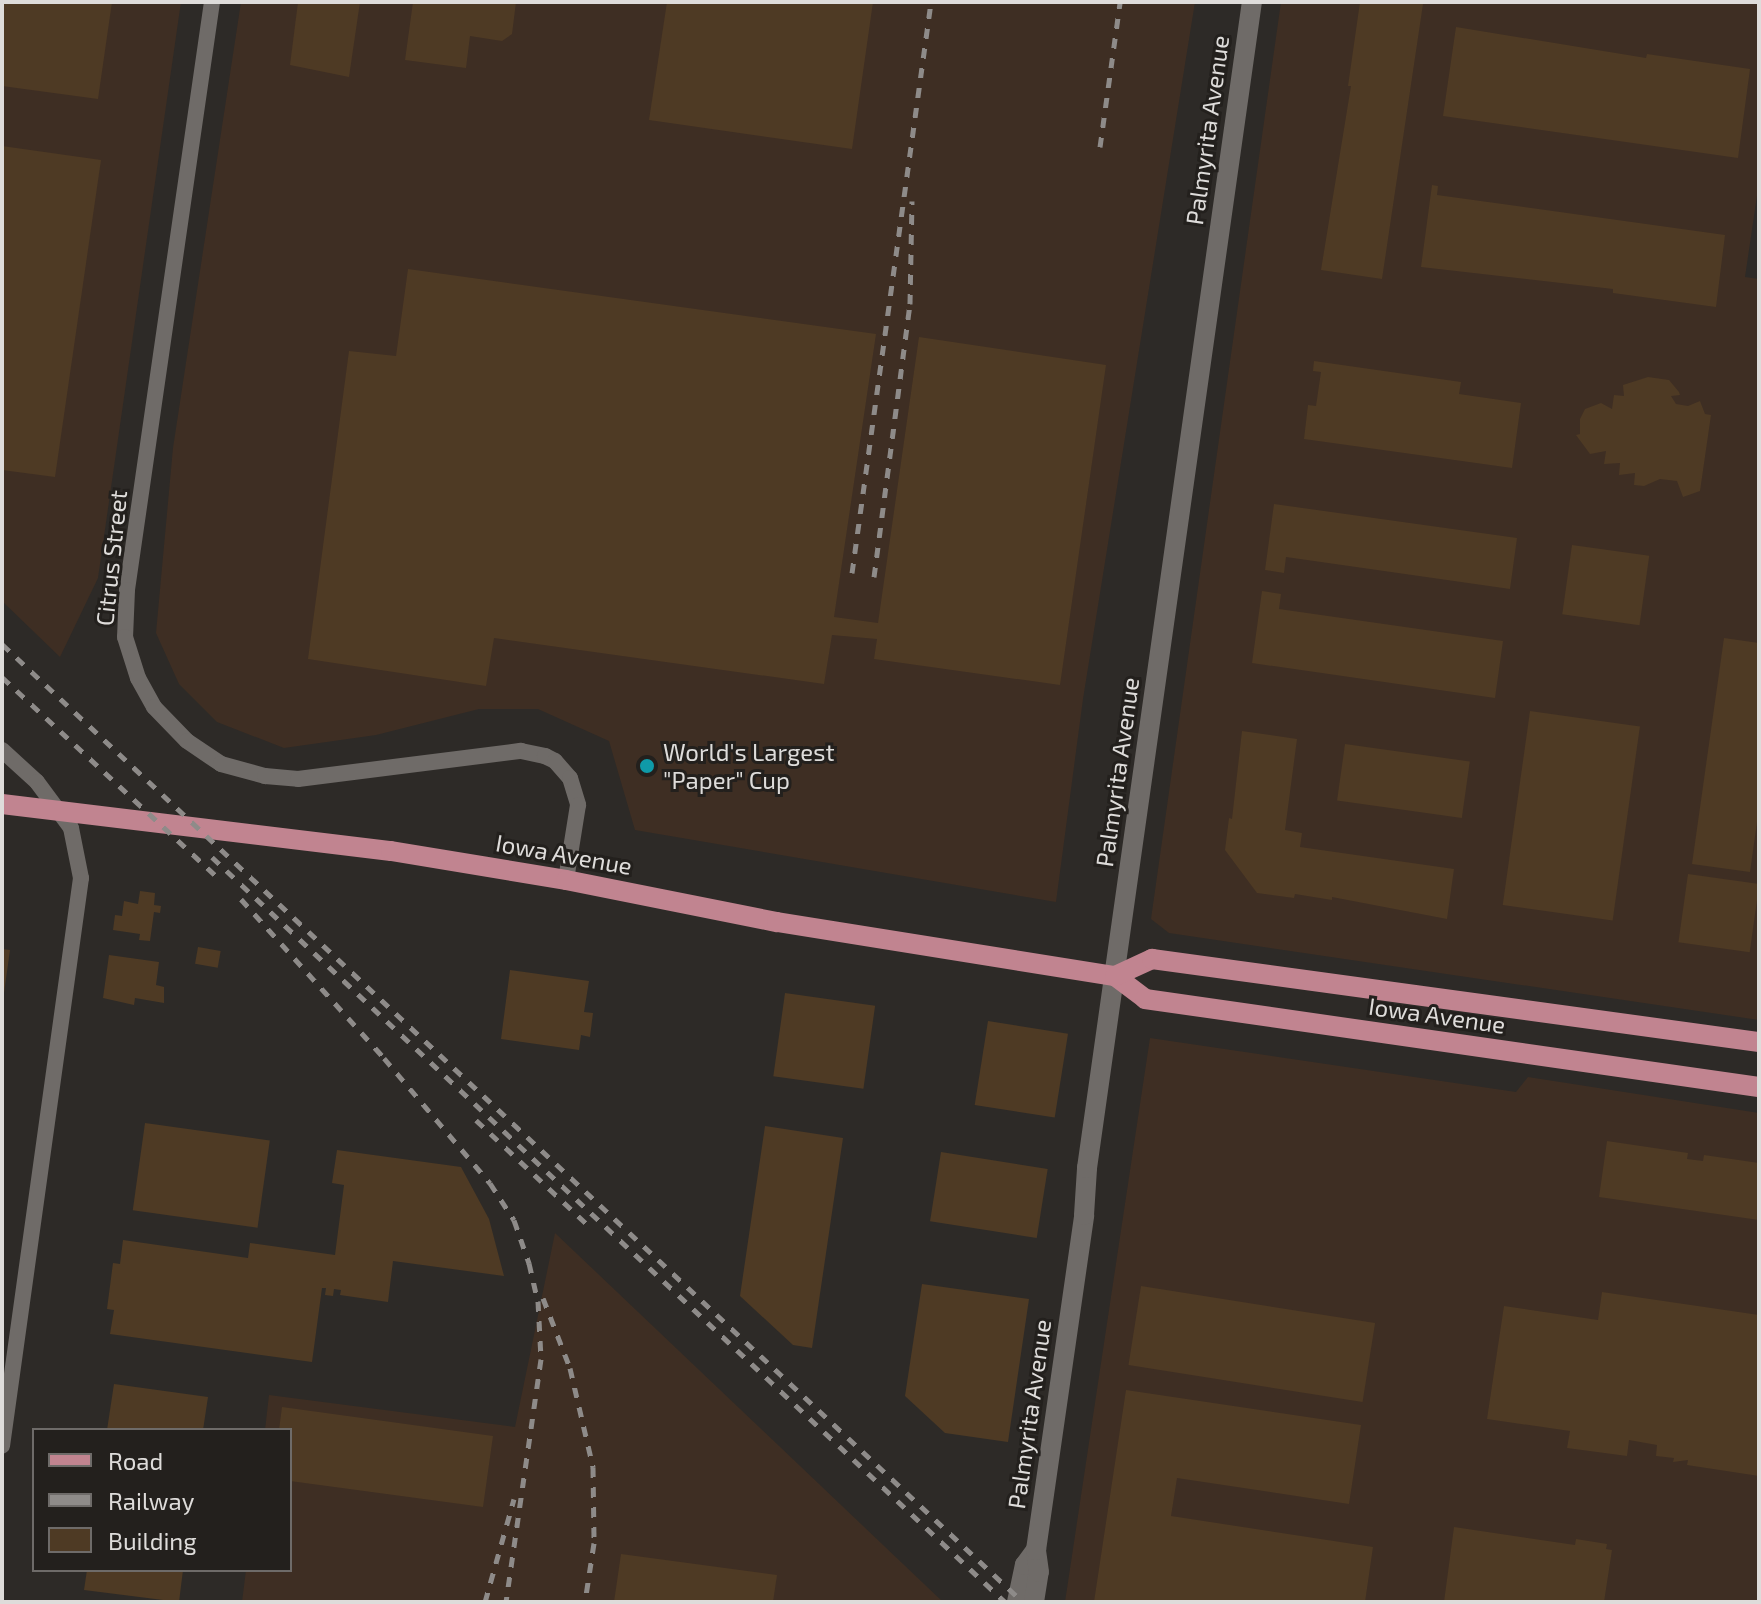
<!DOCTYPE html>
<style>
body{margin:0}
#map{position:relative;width:1761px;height:1604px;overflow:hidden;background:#2d2a27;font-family:"Exo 2",sans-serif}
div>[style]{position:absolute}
.industrial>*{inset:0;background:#3e2e23}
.building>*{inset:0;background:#4e3a24;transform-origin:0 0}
.minor>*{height:16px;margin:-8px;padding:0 8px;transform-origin:8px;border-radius:8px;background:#6f6b68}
.tertiary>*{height:20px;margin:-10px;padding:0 10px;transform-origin:10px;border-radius:10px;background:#6f6b68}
.primary>*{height:20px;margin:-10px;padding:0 10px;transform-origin:10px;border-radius:10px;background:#c18490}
.rail>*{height:5px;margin-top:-2.5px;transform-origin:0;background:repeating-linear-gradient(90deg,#8e8b89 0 10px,transparent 0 20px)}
.dots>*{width:22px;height:22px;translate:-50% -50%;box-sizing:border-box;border:4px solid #23201d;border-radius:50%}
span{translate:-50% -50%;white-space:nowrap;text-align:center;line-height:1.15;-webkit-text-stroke:6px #23201d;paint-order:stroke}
.street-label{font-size:24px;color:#dedcda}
.poi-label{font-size:24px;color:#dedcda}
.left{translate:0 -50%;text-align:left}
.frame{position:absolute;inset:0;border:4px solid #dedcda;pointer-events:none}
.legend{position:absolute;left:32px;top:1428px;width:260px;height:144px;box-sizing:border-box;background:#23201d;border:2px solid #6e6b69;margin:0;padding:10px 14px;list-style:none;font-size:24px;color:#dedcda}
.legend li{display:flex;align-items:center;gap:16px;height:40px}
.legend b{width:40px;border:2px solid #6e6b69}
</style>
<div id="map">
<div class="industrial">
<i style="clip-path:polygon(2px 2px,181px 2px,98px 578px,60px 657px,2px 601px)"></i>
<i style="clip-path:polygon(241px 2px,1195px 2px,1083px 699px,1056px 902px,635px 830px,609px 741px,538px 709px,479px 709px,376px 735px,284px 748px,217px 722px,179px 684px,156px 633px,173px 448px)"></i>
<i style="clip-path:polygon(1281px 2px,1759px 2px,1759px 182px,1745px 277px,1759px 279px,1759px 1020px,1169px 933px,1151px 919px)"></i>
<i style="clip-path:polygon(1150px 1038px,1516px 1092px,1528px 1077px,1759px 1113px,1759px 1602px,1065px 1602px)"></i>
<i style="clip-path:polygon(555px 1233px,943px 1602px,242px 1602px,246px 1570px,290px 1570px,290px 1430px,265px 1430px,269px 1395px,515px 1427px)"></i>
</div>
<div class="building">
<i style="clip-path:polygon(2px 2px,112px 2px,98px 99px,2px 86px)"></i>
<i style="clip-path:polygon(298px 2px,360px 2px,349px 77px,290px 65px)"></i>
<i style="clip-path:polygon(413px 2px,516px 2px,512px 34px,502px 41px,470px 36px,466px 68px,405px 60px)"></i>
<i style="clip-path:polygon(667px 2px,873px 2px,852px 149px,649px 120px)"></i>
<i style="clip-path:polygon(1360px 2px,1423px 4px,1382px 279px,1321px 270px,1351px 86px,1348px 86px)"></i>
<i style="clip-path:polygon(1456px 27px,1646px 58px,1647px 54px,1750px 69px,1738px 158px,1443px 116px)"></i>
<i style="clip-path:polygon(2px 146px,101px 160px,55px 477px,2px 470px)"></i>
<i style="clip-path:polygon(1432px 185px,1438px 186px,1437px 195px,1725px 235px,1716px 307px,1613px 293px,1613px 289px,1421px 267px)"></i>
<i style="clip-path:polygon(408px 269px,876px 334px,834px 617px,878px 623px,919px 337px,1106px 365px,1060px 685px,874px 659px,877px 639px,832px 635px,824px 684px,494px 638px,486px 686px,308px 659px,349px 351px,396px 356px)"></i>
<i style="clip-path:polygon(1314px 361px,1461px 382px,1459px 394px,1521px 403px,1512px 468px,1304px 439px,1308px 405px,1316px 406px,1321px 372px,1313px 371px)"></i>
<i style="clip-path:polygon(1648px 377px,1669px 380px,1679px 392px,1680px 395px,1671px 396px,1676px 404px,1688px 406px,1700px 401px,1705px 414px,1711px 415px,1700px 491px,1683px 497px,1677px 481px,1660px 479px,1644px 486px,1634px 485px,1635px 473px,1619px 475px,1620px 463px,1604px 464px,1606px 451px,1590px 454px,1576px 435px,1580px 434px,1580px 419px,1585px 409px,1601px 403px,1612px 409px,1614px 395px,1624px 396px,1623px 385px)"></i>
<i style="clip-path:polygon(1274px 504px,1517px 538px,1510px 589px,1286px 557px,1284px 573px,1265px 570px)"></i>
<i style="left:1572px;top:545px;width:78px;height:70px;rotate:8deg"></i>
<i style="clip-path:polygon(1262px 591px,1281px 594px,1279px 609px,1503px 641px,1495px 698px,1252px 663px)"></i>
<i style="clip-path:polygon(1724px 638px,1759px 643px,1759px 808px,1750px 872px,1692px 864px)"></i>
<i style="left:1530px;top:711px;width:111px;height:196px;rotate:8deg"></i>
<i style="clip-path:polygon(1242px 731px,1297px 739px,1285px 830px,1302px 833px,1300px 847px,1454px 869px,1447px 919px,1332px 897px,1332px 900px,1295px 894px,1294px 898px,1257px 893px,1225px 850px,1229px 818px,1232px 819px)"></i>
<i style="left:1345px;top:744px;width:126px;height:57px;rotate:8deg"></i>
<i style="left:1688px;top:874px;width:72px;height:69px;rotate:8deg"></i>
<i style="clip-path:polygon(140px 891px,155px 893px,154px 905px,161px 906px,160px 913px,154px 912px,150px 941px,139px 940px,140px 934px,113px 930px,115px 915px,122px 916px,124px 901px,138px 904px)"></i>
<i style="left:198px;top:947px;width:23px;height:17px;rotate:10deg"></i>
<i style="clip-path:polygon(2px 949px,10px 950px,4px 993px,2px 992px)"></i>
<i style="clip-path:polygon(109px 955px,159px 962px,156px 985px,164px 987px,164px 1003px,135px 998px,134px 1005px,103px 998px)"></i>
<i style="clip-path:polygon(510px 970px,589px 981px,584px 1012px,593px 1013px,590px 1037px,581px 1035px,579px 1050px,501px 1039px)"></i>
<i style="left:785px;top:993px;width:91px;height:84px;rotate:8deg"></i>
<i style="left:988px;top:1021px;width:81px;height:85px;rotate:9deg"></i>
<i style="left:145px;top:1123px;width:126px;height:88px;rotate:8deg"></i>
<i style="clip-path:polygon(765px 1126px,843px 1138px,812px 1348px,793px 1345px,740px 1296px)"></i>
<i style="clip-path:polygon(1607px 1141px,1688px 1153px,1687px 1159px,1703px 1161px,1704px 1155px,1759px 1163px,1759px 1220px,1599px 1197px)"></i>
<i style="clip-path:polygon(337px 1150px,461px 1167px,489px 1219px,504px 1276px,393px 1261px,388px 1302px,340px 1295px,341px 1290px,334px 1289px,333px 1296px,325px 1295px,326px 1288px,322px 1288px,312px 1362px,110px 1334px,114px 1310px,107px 1309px,113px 1263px,120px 1264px,123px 1240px,248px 1258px,250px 1243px,335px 1255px,344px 1185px,332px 1183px)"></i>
<i style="left:941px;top:1152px;width:108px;height:70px;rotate:9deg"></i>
<i style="clip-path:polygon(922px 1284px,1029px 1299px,1008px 1442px,945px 1433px,905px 1396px)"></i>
<i style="left:1141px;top:1286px;width:237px;height:80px;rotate:9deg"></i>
<i style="clip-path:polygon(1602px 1292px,1759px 1315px,1759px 1476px,1687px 1465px,1688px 1460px,1673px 1462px,1674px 1458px,1656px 1456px,1657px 1445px,1629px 1440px,1627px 1456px,1567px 1448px,1570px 1431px,1487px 1419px,1504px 1306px,1598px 1320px)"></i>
<i style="clip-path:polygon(114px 1384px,208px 1397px,203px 1430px,107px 1430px)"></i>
<i style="clip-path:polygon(1126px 1390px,1361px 1425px,1349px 1504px,1177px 1478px,1171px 1516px,1373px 1547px,1365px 1602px,1094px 1602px)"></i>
<i style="clip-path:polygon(282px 1407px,493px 1436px,483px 1507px,290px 1481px,290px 1430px,279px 1430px)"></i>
<i style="clip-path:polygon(1454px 1527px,1575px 1545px,1576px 1539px,1607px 1544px,1606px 1549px,1612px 1550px,1604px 1602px,1444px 1602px)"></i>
<i style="clip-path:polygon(621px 1554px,777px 1575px,773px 1602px,614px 1602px)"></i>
<i style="clip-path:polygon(87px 1570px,183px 1570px,179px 1602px,84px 1590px)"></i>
</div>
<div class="minor">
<i style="left:212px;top:2px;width:594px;rotate:98.23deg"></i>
<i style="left:127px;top:590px;width:47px;rotate:92.4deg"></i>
<i style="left:125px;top:637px;width:43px;rotate:72.4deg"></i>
<i style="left:138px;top:678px;width:33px;rotate:61deg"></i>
<i style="left:154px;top:707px;width:47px;rotate:45.9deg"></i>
<i style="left:187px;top:741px;width:41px;rotate:34.1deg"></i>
<i style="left:221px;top:764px;width:46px;rotate:15.3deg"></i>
<i style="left:265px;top:776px;width:33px;rotate:5deg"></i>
<i style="left:298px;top:779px;width:225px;rotate:-7.2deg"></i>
<i style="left:521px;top:751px;width:25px;rotate:12deg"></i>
<i style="left:545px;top:756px;width:11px;rotate:27deg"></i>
<i style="left:555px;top:761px;width:23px;rotate:49deg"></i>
<i style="left:570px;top:778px;width:28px;rotate:73deg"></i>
<i style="left:578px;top:805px;width:76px;rotate:99.1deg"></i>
<i style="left:2px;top:750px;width:47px;rotate:42.4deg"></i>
<i style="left:37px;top:782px;width:57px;rotate:53.5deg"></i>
<i style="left:71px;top:828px;width:51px;rotate:78.7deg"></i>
<i style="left:81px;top:878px;width:573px;rotate:97.92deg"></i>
</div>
<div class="tertiary">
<i style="left:1017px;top:1602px;width:38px;rotate:-78deg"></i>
<i style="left:1025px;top:1565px;width:19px;rotate:-54deg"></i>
<i style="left:1034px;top:1602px;width:30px;rotate:-81deg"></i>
<i style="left:1039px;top:1572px;width:22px;rotate:-98deg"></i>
<i style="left:1036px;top:1550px;width:338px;rotate:-81.8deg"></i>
<i style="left:1084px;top:1215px;width:47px;rotate:-86.3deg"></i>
<i style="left:1087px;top:1168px;width:1178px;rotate:-81.95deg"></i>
</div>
<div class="primary">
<i style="left:2px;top:804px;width:392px;rotate:6.9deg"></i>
<i style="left:391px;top:851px;width:177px;rotate:9.4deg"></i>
<i style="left:566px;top:880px;width:215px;rotate:11.3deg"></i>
<i style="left:777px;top:922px;width:342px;rotate:9.1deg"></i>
<i style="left:1115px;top:976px;width:38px;rotate:37deg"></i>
<i style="left:1145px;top:999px;width:620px;rotate:8.16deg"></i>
<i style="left:1115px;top:976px;width:41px;rotate:-24.7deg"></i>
<i style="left:1152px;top:959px;width:613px;rotate:7.79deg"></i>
</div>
<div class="rail">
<i style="left:1100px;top:147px;width:146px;rotate:-82.1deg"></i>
<i style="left:852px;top:573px;width:576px;rotate:-82.12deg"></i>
<i style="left:874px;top:577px;width:275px;rotate:-82.5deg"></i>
<i style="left:910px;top:304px;width:103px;rotate:-88.9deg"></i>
<i style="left:2px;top:644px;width:1400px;rotate:43.18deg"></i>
<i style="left:2px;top:677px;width:294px;rotate:42.9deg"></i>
<i style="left:212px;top:857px;width:1088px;rotate:43.21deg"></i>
<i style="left:241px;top:899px;width:214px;rotate:48deg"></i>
<i style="left:384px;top:1058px;width:164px;rotate:49.7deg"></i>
<i style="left:490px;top:1183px;width:44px;rotate:57deg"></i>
<i style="left:514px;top:1220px;width:46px;rotate:70.8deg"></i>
<i style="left:529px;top:1263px;width:39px;rotate:77deg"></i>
<i style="left:538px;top:1301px;width:58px;rotate:87deg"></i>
<i style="left:541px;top:1359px;width:246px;rotate:98.2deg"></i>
<i style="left:476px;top:1120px;width:156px;rotate:43.2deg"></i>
<i style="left:543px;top:1298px;width:75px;rotate:68.9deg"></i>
<i style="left:570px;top:1368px;width:102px;rotate:76.9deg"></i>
<i style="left:593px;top:1467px;width:76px;rotate:89.2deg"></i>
<i style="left:594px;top:1543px;width:60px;rotate:98.7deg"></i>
<i style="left:485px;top:1602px;width:107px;rotate:-74.3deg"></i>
</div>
<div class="dots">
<i style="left:647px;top:766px;background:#0f9aa8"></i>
</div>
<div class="street-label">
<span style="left:1207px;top:130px;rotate:-82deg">Palmyrita Avenue</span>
<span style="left:111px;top:558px;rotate:-84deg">Citrus Street</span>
<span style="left:1117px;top:772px;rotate:-82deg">Palmyrita Avenue</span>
<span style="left:564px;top:854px;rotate:10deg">Iowa Avenue</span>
<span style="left:1437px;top:1015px;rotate:8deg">Iowa Avenue</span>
<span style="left:1029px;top:1414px;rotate:-82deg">Palmyrita Avenue</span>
</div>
<div class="poi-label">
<span class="left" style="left:663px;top:766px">World's Largest<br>"Paper" Cup</span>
</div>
<div class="frame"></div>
<ul class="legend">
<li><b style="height:10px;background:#c18490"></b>Road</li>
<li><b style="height:10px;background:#8e8b89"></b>Railway</li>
<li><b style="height:22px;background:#4e3a24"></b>Building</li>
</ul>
</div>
